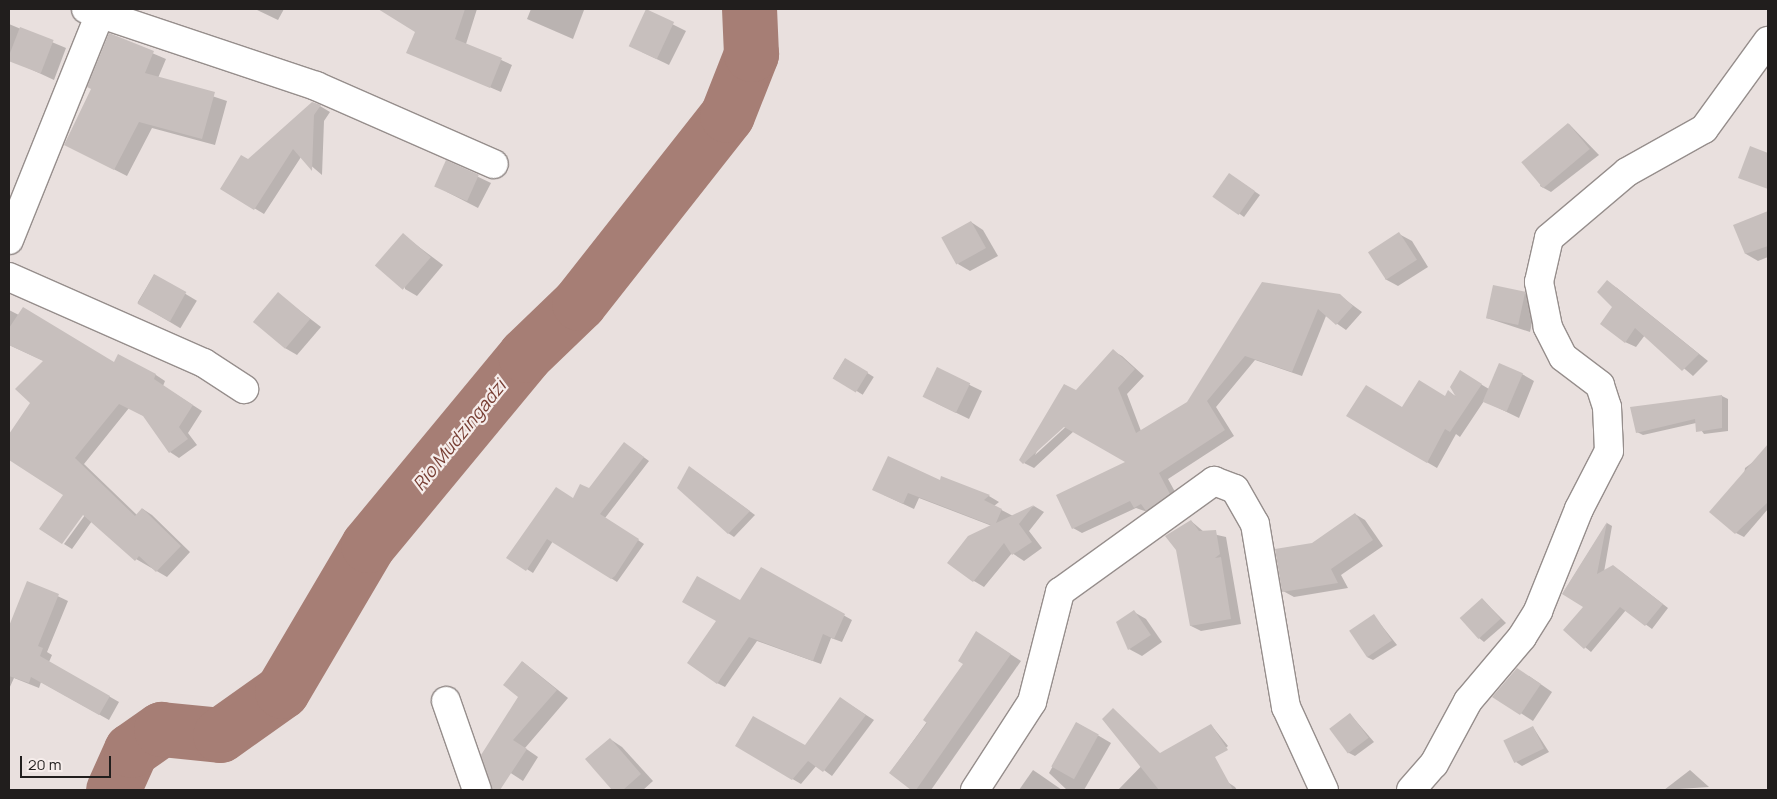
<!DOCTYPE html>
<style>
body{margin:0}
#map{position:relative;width:1777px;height:799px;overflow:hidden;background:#e9e0de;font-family:Manrope,sans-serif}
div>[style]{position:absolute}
.shadow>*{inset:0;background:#0003;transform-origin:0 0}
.river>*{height:55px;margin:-27.5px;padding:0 27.5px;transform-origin:27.5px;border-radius:27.5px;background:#a67e75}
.building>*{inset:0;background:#c7bfbd;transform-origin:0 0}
.roads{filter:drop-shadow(1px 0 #968e8c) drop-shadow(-1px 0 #968e8c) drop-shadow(0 1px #968e8c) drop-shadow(0 -1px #968e8c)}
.street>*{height:28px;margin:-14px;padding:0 14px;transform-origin:14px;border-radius:14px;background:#fff}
span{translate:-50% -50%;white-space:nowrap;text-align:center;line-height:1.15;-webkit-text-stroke:4.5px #f6edeb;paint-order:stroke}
.water-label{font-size:18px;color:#783f34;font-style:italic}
.frame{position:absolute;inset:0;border:10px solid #211e1d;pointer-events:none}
.scale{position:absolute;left:20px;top:756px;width:91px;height:22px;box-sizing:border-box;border:2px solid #211e1d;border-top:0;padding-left:6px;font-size:15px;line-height:18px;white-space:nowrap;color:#211e1d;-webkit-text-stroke:4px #f6edeb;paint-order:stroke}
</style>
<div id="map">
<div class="shadow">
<i style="clip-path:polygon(255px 9px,284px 9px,278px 20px)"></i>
<i style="clip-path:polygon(389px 9px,477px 9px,466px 44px,512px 65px,501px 92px,408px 52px,417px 31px,410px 17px)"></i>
<i style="clip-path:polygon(531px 9px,581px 9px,584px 10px,573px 39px,527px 19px)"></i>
<i style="clip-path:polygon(646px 11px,686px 31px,669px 65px,642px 52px)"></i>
<i style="clip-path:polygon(9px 24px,66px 48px,54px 80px,9px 59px)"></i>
<i style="clip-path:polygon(110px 35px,166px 59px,158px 78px,227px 101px,215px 145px,152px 128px,127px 176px,78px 151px)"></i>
<i style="clip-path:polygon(320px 106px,330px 112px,324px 121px,322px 175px,301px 157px,264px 214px,221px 188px,248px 160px)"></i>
<i style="clip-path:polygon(1569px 124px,1599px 155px,1551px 192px,1540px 186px)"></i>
<i style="clip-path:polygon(447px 162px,491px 183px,478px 208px,447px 192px)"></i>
<i style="clip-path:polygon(1235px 178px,1260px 195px,1244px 217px,1215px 196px)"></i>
<i style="clip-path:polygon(1768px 213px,1768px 257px,1758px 261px,1746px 254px,1735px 225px)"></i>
<i style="clip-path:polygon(971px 222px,983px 230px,998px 256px,970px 271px,958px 264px)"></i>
<i style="clip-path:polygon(1399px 234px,1412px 241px,1428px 267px,1398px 286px,1385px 279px)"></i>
<i style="clip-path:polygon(403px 235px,443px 265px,417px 296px,405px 289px)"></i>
<i style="left:154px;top:275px;width:50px;height:32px;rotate:31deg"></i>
<i style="clip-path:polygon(1607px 282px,1617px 288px,1708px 361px,1693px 376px,1645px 335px,1636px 347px,1625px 342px)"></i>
<i style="clip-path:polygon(evenodd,1262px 284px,1339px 295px,1362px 312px,1346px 330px,1326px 316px,1302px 376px,1255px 360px,1216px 407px,1234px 436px,1168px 479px,1179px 499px,1156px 515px,1136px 508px,1082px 533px,1073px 528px,1127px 462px,1074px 431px,1034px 468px,1024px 463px,1076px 392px,1113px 351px,1122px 356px,1144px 376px,1127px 394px,1141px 431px,1188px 403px,1262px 284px,1068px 422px,1070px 423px,1035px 455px,1038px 449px,1068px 422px)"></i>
<i style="clip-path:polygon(1525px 293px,1537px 300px,1530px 332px,1487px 318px)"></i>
<i style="clip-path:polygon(278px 294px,321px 327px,297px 355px,285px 348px)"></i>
<i style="clip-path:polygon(9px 310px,115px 364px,119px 356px,156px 375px,165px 381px,163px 386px,202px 411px,188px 433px,197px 445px,179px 458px,170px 452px,144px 416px,129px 408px,84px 464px,137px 515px,143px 509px,152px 515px,190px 552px,167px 577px,136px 559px,92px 521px,72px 549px,64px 544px,88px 511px,9px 458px,9px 437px,31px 403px,44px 361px,9px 345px)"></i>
<i style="left:845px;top:359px;width:34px;height:21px;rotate:32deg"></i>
<i style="clip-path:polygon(937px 369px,982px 391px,969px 419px,936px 403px)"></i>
<i style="clip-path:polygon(1460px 372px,1489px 389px,1522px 374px,1534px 381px,1519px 418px,1484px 401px,1460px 437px,1456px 434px,1437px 468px,1348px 416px,1403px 408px,1445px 397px,1449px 392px,1457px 397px)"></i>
<i style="clip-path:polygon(1722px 396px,1728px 399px,1728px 431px,1704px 434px,1696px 423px,1643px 435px,1637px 432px)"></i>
<i style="clip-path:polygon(630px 447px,649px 461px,605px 518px,644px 544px,617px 582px,553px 541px,533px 573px,508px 557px,589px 490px)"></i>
<i style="clip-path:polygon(1764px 454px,1768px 456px,1768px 509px,1744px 537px,1736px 533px,1745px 468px)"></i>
<i style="clip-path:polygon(695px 471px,755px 515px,734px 537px,728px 533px)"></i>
<i style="clip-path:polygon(940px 481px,989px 496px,999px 502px,994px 506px,1013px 516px,1034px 506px,1044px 512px,1029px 531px,1042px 548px,1024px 561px,1012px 553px,984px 587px,974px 581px,949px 562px,992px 526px,919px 498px,914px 509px,884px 495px)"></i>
<i style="clip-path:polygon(1355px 514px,1365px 520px,1383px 546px,1341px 575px,1348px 588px,1294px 597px,1283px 591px,1312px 544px)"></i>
<i style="clip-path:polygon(1191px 521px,1204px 532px,1226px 537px,1241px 624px,1201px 631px,1191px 626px,1177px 550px)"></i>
<i style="clip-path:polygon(1607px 523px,1612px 526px,1604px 572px,1619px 570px,1668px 608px,1652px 629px,1626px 610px,1591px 652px,1564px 630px,1585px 606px,1563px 593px)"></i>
<i style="clip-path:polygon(761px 569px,852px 620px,842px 642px,831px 638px,821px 664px,757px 641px,725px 687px,717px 683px,718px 621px,740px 602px)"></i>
<i style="clip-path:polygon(28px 582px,68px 601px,47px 652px,52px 655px,49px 662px,119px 702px,109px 720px,41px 682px,39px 688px,14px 678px,9px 689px,9px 629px)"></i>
<i style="clip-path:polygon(1482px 599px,1506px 623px,1484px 642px,1479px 638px)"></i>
<i style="clip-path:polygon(1134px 612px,1146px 619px,1162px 642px,1142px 656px,1129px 649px)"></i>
<i style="clip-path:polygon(1374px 616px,1397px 645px,1373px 660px,1367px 657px)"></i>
<i style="clip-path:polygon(987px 639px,1021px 661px,931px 790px,913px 790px,890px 773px)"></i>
<i style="clip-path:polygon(523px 662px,568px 698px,525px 748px,538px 757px,523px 781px,483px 755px,519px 697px)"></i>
<i style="clip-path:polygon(1529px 676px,1552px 692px,1533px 721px,1494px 696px)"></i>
<i style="clip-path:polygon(849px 704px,874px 720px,832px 776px,817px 765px,801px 784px,737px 746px,805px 747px)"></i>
<i style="clip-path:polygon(1350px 714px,1374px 742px,1355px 756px,1349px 753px)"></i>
<i style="clip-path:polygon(1077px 723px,1111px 743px,1084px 790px,1067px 790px,1049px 773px)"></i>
<i style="clip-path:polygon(1211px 725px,1228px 746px,1173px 790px,1118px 790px,1156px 751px,1161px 754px)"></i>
<i style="clip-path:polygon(1533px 727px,1549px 752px,1522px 766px,1516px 762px)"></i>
<i style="clip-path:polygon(610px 739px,622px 747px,653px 781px,643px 790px,614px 790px,586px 759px)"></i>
<i style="clip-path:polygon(1033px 770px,1039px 774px,1062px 790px,1019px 790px)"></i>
<i style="clip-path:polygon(1690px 770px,1709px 787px,1664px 790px)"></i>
<i style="clip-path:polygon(1229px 783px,1235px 787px,1237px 790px,1223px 790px)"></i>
</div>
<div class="river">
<i style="left:113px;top:790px;width:44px;rotate:-65.8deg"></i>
<i style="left:131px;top:750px;width:37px;rotate:-35deg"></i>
<i style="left:161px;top:729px;width:59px;rotate:5.8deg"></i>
<i style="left:220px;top:735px;width:76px;rotate:-35.4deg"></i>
<i style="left:282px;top:691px;width:169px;rotate:-59.5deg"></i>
<i style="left:368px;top:545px;width:246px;rotate:-50.4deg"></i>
<i style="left:525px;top:355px;width:75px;rotate:-43.9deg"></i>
<i style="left:579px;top:303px;width:239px;rotate:-51.8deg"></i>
<i style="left:727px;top:115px;width:66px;rotate:-68.5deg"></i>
<i style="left:751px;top:54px;width:45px;rotate:-92.5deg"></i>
</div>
<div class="building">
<i style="clip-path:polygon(378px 9px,465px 9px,455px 39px,502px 58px,490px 88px,406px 53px,415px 32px)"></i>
<i style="left:646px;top:9px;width:31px;height:41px;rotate:25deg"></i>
<i style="left:20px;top:27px;width:36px;height:36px;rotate:21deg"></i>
<i style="clip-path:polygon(109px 33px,154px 51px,145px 73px,215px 92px,202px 139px,139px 122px,114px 170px,64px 145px,91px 89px,87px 87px)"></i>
<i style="clip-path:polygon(312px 102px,321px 105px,314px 115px,312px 171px,293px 149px,254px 210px,220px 189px,241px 155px,248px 159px)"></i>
<i style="left:1568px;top:123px;width:34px;height:61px;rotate:50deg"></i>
<i style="clip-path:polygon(1750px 146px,1768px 153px,1768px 189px,1738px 178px)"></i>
<i style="left:446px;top:160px;width:36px;height:29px;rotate:24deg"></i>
<i style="left:1229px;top:173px;width:32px;height:29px;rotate:35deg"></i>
<i style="clip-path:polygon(1768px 211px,1768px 246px,1745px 254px,1733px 225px)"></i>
<i style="left:971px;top:221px;width:31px;height:34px;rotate:61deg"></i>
<i style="left:1399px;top:232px;width:33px;height:37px;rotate:57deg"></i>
<i style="left:403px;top:233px;width:37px;height:43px;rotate:41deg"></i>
<i style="left:154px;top:274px;width:37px;height:34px;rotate:29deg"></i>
<i style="clip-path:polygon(1607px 280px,1699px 354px,1682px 371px,1635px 328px,1625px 343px,1600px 324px,1612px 307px,1597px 292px)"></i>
<i style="clip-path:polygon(1262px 282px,1340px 294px,1353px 306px,1336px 325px,1318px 309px,1292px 372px,1245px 356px,1207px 401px,1225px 430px,1159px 473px,1170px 494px,1146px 511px,1141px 504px,1134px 508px,1130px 501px,1072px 529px,1056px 495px,1125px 462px,1064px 427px,1023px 464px,1019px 460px,1064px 384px,1076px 390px,1113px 349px,1135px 369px,1118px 388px,1136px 433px,1187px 402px)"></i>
<i style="left:1493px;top:285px;width:33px;height:34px;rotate:12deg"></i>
<i style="left:278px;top:292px;width:42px;height:39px;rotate:40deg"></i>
<i style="clip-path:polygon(23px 307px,114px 362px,118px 354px,156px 374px,154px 379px,193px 405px,179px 427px,188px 439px,169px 453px,143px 416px,119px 404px,75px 458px,135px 516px,142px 508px,181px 546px,156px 572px,139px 556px,135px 561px,83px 515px,62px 544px,39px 529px,63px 495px,9px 460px,9px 434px,30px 403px,15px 389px,43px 361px,9px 345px,9px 328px)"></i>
<i style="left:845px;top:358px;width:27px;height:24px;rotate:31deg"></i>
<i style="left:1499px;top:363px;width:26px;height:42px;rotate:23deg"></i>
<i style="left:937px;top:367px;width:37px;height:33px;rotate:26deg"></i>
<i style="clip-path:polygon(1460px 370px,1482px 384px,1450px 432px,1445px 429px,1427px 463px,1346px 416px,1366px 385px,1402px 407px,1419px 380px,1445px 396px,1448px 390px,1456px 397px,1450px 387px)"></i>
<i style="clip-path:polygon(1722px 395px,1722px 428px,1696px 432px,1695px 419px,1636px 433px,1630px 407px)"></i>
<i style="clip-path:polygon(624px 442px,644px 457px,600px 514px,639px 539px,615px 576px,611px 579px,547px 539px,526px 571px,506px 558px,556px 487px,573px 498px,580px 484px,589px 488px)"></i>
<i style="clip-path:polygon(1768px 444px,1768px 502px,1735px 534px,1709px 512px)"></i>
<i style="clip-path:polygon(888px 456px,940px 480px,941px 476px,990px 495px,984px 500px,1002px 509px,996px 523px,1034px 505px,1019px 524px,1032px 542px,1012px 555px,1004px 543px,973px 582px,947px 563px,968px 536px,991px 525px,908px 493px,903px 504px,872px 490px)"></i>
<i style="clip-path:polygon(689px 466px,750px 511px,728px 534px,677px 488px)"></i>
<i style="clip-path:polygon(1355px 513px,1373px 540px,1331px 569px,1338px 583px,1282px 592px,1275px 549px,1312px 543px)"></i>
<i style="clip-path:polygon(1191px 520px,1199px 531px,1216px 530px,1220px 554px,1215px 558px,1221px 557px,1231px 619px,1190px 626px,1176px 550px,1165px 536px)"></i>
<i style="clip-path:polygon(1607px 522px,1597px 574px,1613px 565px,1663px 604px,1645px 626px,1620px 607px,1584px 649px,1563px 630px,1583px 607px,1562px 594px)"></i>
<i style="clip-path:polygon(761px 567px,845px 614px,834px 639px,823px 634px,813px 661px,749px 637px,717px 684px,687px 663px,716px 621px,682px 602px,697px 576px,740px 600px)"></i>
<i style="clip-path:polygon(27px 581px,59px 594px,38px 646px,43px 648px,40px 656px,110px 696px,99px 715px,31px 677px,29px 683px,9px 676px,9px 626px)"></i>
<i style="left:1482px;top:598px;width:28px;height:30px;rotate:48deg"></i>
<i style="clip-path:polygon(1134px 610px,1151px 635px,1128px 650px,1116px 622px)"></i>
<i style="left:1374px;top:614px;width:32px;height:30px;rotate:56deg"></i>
<i style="clip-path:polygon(976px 631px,1011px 654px,916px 790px,911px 790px,889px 773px,927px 723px,923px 720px,963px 664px,958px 661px)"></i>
<i style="clip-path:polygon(522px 661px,557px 690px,513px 740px,527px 749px,500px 790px,492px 790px,481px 755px,518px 697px,503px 685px)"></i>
<i style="clip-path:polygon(1517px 668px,1541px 684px,1520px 715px,1492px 697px)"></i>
<i style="clip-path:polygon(840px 697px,866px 715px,823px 772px,808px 761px,792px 780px,735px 746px,753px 716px,805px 745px)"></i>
<i style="clip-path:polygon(1113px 708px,1160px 753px,1211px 724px,1228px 750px,1215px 757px,1233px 790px,1159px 790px,1102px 719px)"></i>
<i style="left:1350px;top:713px;width:31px;height:26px;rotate:53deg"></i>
<i style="left:1076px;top:722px;width:26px;height:51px;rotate:29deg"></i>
<i style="left:1533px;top:726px;width:25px;height:33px;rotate:64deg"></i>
<i style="clip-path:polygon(610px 738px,641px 774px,623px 790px,612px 790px,585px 759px)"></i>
</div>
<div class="roads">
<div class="street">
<i style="left:86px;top:9px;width:243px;rotate:18.5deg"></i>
<i style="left:316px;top:86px;width:194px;rotate:23.7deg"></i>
<i style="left:9px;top:240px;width:249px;rotate:-68.1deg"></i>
<i style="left:9px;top:277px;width:213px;rotate:23.8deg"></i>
<i style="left:204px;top:363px;width:48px;rotate:33deg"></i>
<i style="left:446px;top:701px;width:94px;rotate:70.8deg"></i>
<i style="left:975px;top:790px;width:105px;rotate:-57.1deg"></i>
<i style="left:1032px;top:702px;width:114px;rotate:-75.7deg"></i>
<i style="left:1060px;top:592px;width:190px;rotate:-35.8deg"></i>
<i style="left:1214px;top:481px;width:22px;rotate:21deg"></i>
<i style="left:1235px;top:489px;width:40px;rotate:60.3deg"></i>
<i style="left:1255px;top:524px;width:186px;rotate:80.4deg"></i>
<i style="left:1286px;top:707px;width:91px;rotate:65.4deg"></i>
<i style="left:1411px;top:790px;width:35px;rotate:-49deg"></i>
<i style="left:1434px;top:764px;width:72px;rotate:-61.6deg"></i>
<i style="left:1468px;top:701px;width:84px;rotate:-49.8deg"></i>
<i style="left:1522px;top:637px;width:31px;rotate:-58deg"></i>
<i style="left:1538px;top:611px;width:110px;rotate:-68.1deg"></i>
<i style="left:1579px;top:509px;width:65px;rotate:-62.7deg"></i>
<i style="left:1609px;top:451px;width:44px;rotate:-92.6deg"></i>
<i style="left:1607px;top:407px;width:23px;rotate:-108deg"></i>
<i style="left:1600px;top:385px;width:46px;rotate:-142.9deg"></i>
<i style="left:1563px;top:357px;width:34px;rotate:-117deg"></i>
<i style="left:1548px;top:327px;width:46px;rotate:-101.3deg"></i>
<i style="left:1539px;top:282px;width:45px;rotate:-77.2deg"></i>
<i style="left:1549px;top:238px;width:102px;rotate:-40.2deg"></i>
<i style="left:1627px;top:172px;width:88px;rotate:-29.2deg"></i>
<i style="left:1704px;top:129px;width:109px;rotate:-54deg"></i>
</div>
</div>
<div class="water-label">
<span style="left:459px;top:435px;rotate:-51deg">Rio Mudzingadzi</span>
</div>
<div class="frame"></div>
<div class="scale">20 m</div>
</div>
